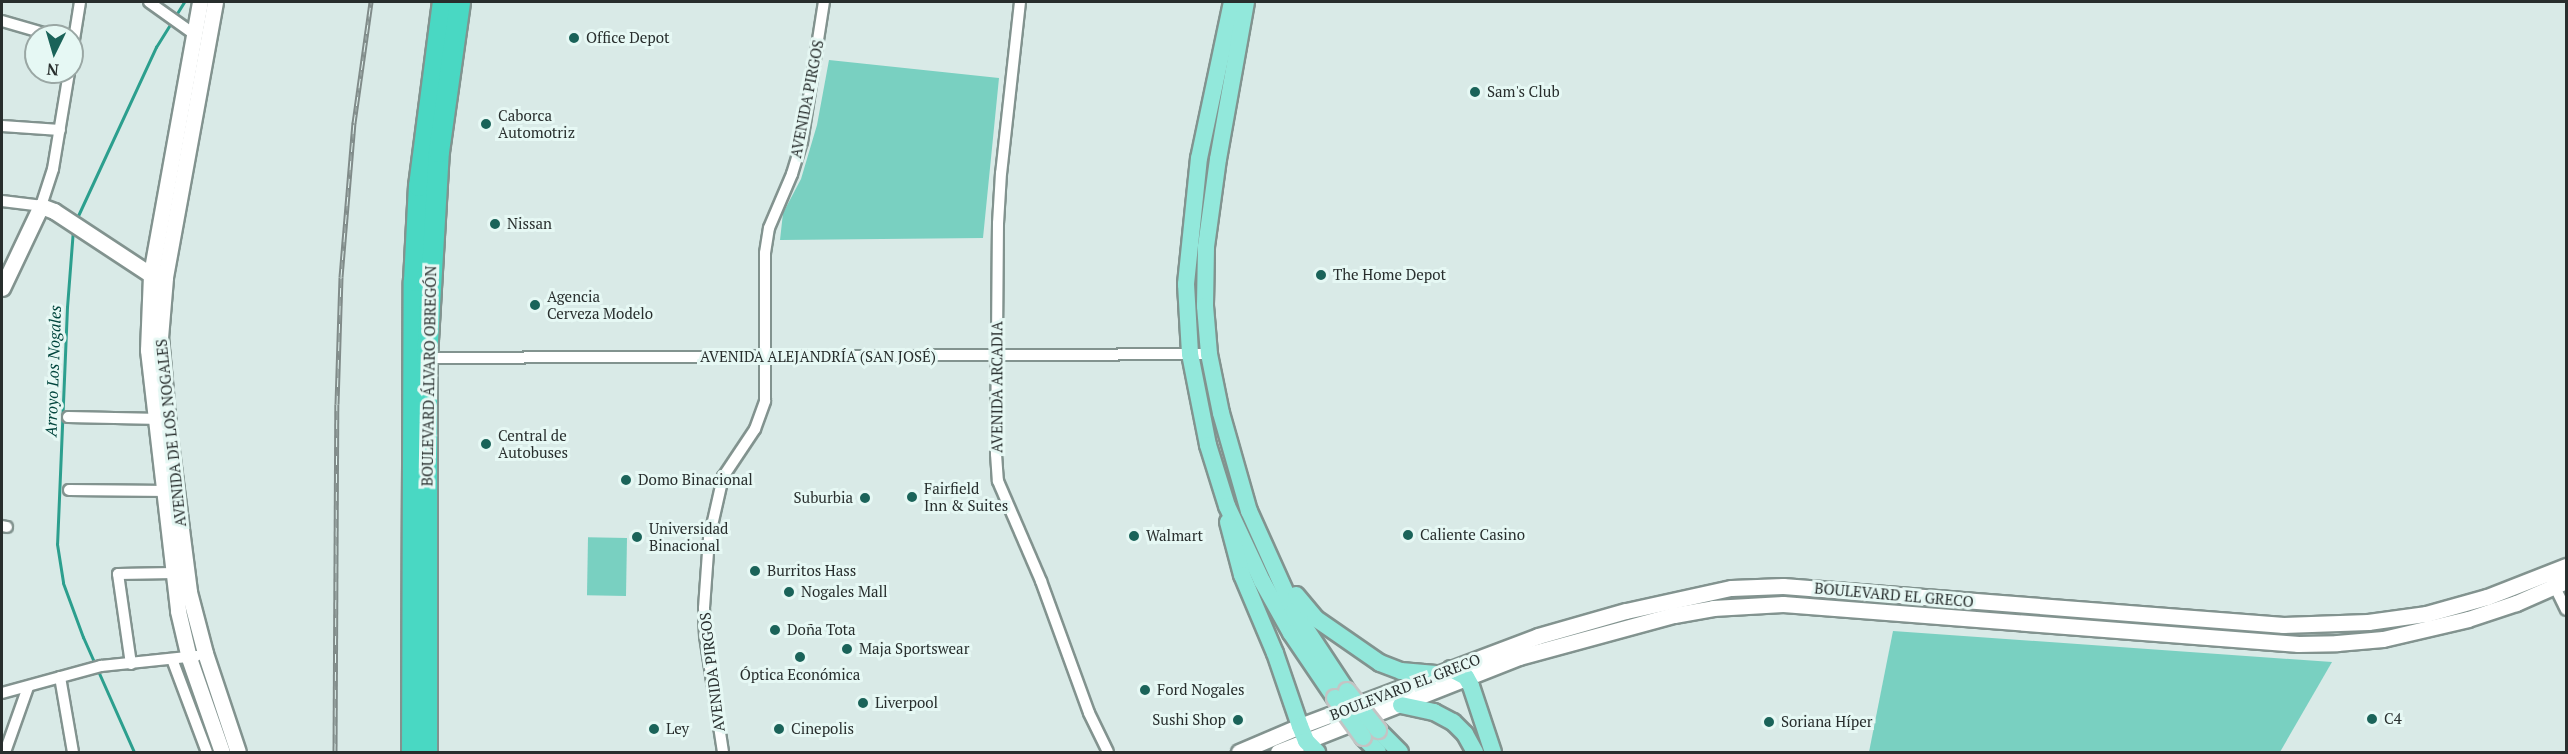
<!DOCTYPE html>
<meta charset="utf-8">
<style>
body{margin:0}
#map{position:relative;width:2568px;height:754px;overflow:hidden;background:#d9eae7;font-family:"PT Serif",serif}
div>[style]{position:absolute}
.green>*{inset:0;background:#79d0c1;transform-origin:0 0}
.stream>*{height:3px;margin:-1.5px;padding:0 1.5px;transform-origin:1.5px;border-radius:1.5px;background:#2c9f8e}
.roads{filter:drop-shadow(2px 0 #82938f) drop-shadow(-2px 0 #82938f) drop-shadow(0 2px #82938f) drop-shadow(0 -2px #82938f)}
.street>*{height:10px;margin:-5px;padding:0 5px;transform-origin:5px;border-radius:5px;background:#fff}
.secondary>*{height:15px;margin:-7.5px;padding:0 7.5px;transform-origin:7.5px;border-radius:7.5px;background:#fff}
.primary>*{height:16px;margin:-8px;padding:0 8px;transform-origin:8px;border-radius:8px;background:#92e8db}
.highway>*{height:20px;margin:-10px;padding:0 10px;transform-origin:10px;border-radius:10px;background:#49d8c3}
.rail>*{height:5px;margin-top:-2.5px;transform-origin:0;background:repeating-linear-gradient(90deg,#e6f8f4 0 9px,#808b89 0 18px);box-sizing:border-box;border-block:2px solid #808b89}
.bridges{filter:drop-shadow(2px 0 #c3c4c4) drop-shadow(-2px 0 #c3c4c4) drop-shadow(0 2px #c3c4c4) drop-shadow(0 -2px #c3c4c4)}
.primary-bridge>*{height:16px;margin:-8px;padding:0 8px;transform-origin:8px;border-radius:8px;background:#92e8db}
.dots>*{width:16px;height:16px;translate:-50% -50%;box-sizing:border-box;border:3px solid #e6f8f4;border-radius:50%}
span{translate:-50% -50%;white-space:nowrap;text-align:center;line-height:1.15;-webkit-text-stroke:6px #e6f8f4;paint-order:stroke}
.poi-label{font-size:15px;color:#282e2d}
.left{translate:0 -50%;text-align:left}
.right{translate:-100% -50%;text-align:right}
.street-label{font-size:15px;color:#282e2d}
.water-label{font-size:16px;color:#00453d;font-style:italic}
.frame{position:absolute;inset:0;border:3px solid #282e2d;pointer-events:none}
.north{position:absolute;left:24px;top:24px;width:60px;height:60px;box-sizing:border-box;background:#e6f8f4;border:2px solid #9aa7a4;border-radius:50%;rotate:185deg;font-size:16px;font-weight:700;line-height:24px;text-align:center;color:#282e2d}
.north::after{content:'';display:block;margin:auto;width:21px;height:27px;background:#1a6359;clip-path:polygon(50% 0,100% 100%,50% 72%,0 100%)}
</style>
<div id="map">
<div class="green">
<i style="clip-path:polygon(829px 60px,999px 78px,983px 238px,780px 240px,783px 213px,801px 179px,817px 125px)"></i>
<i style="left:627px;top:538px;width:58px;height:39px;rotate:91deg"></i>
<i style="clip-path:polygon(1893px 631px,2332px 662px,2280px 752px,1869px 752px)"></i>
</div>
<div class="stream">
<i style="left:76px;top:220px;width:191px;rotate:-65.2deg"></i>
<i style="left:156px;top:47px;width:53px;rotate:-58.1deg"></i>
<i style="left:73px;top:229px;width:78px;rotate:94.4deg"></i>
<i style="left:67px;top:307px;width:237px;rotate:92.4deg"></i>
<i style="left:57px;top:544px;width:39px;rotate:81deg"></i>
<i style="left:63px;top:583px;width:58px;rotate:69.7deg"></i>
<i style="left:83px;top:637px;width:126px;rotate:66.1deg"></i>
</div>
<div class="roads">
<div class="street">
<i style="left:149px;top:2px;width:55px;rotate:35.4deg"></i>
<i style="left:1020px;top:2px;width:172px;rotate:96.3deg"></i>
<i style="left:1001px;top:173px;width:50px;rotate:93.4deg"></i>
<i style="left:998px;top:223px;width:231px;rotate:90.5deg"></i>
<i style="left:996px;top:454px;width:27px;rotate:86deg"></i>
<i style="left:998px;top:481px;width:109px;rotate:66.7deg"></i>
<i style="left:1041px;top:581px;width:140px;rotate:70deg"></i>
<i style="left:1089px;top:713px;width:43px;rotate:64deg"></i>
<i style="left:2px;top:21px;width:54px;rotate:16.1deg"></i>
<i style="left:72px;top:52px;width:51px;rotate:-80.9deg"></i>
<i style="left:2px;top:126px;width:58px;rotate:3.9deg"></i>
<i style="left:2px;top:201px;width:39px;rotate:7deg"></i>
<i style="left:41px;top:206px;width:39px;rotate:-72deg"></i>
<i style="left:53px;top:169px;width:98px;rotate:-80.6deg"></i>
<i style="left:427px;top:358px;width:782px;rotate:-0.29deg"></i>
<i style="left:68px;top:417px;width:93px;rotate:1.2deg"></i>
<i style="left:69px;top:490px;width:100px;rotate:0.6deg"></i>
<i style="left:2px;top:526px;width:5px;rotate:11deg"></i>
<i style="left:2552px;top:581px;width:32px;rotate:64deg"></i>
<i style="left:172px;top:659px;width:99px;rotate:69.4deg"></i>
<i style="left:131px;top:664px;width:91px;rotate:-98.2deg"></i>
<i style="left:118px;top:574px;width:56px;rotate:-1deg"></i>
<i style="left:60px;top:677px;width:76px;rotate:80.2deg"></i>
<i style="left:2px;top:693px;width:103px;rotate:-15.3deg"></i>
<i style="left:101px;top:666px;width:96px;rotate:-6deg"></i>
<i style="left:5px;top:752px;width:69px;rotate:-70.5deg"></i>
<i style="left:723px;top:752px;width:117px;rotate:-98.8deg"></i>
<i style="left:705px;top:636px;width:28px;rotate:-92deg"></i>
<i style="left:704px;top:608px;width:69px;rotate:-85.9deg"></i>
<i style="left:709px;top:539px;width:64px;rotate:-77.3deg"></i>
<i style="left:723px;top:477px;width:58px;rotate:-56.3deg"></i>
<i style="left:755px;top:429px;width:30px;rotate:-70deg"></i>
<i style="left:765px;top:401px;width:148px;rotate:-90deg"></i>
<i style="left:765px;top:253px;width:25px;rotate:-81deg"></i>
<i style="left:769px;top:228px;width:59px;rotate:-66.9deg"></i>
<i style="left:792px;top:174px;width:34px;rotate:-73deg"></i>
<i style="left:802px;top:142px;width:142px;rotate:-81.1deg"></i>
</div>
<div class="secondary">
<i style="left:200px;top:2px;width:277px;rotate:100.2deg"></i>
<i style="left:151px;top:275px;width:75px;rotate:92.3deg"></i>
<i style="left:148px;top:350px;width:263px;rotate:83.4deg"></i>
<i style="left:178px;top:611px;width:48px;rotate:76.8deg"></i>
<i style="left:189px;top:658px;width:100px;rotate:70.7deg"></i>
<i style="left:215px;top:2px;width:280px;rotate:100.3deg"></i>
<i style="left:165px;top:278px;width:59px;rotate:94.8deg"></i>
<i style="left:160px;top:337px;width:98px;rotate:84.8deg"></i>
<i style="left:169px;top:435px;width:158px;rotate:82.7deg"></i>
<i style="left:189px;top:592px;width:63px;rotate:75.3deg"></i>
<i style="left:205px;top:653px;width:104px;rotate:71.6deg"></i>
<i style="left:2px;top:288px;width:91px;rotate:-64.6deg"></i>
<i style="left:41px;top:206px;width:14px;rotate:21deg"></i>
<i style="left:54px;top:211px;width:116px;rotate:33.4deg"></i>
<i style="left:151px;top:275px;width:8px;rotate:14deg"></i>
<i style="left:1239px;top:752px;width:66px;rotate:-23.1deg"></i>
<i style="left:1300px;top:726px;width:254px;rotate:-20.7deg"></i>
<i style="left:1538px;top:636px;width:91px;rotate:-15.9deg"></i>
<i style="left:1626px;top:611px;width:107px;rotate:-12.4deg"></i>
<i style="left:1731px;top:588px;width:52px;rotate:-2.2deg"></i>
<i style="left:1783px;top:586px;width:502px;rotate:4.46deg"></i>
<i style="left:2283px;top:625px;width:85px;rotate:-2deg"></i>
<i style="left:2368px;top:622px;width:59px;rotate:-7.9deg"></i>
<i style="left:2426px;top:614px;width:63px;rotate:-15.6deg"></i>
<i style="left:2487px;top:597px;width:85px;rotate:-21.4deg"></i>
<i style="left:1278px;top:752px;width:259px;rotate:-21.5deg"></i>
<i style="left:1519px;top:657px;width:161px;rotate:-15.2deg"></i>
<i style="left:1674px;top:615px;width:40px;rotate:-10deg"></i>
<i style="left:1713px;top:608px;width:70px;rotate:-3.3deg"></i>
<i style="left:1783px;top:604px;width:517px;rotate:4.44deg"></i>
<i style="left:2298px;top:644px;width:39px;rotate:-1deg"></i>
<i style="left:2337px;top:643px;width:46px;rotate:-5deg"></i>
<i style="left:2383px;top:639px;width:87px;rotate:-13.2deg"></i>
<i style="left:2468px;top:619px;width:51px;rotate:-18.4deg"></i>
<i style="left:2516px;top:603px;width:55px;rotate:-23.7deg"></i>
</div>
<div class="primary">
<i style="left:1232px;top:2px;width:159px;rotate:101.9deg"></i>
<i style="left:1199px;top:158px;width:127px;rotate:95.9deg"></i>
<i style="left:1186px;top:284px;width:70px;rotate:86.7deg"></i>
<i style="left:1190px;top:354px;width:93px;rotate:78.8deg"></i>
<i style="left:1208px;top:445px;width:64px;rotate:72.7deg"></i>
<i style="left:1227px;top:506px;width:83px;rotate:65deg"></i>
<i style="left:1262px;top:581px;width:60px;rotate:60.9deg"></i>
<i style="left:1291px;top:633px;width:78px;rotate:55.9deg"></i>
<i style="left:1246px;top:2px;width:159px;rotate:100.1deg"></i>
<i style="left:1218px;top:159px;width:89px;rotate:97.8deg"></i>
<i style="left:1206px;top:247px;width:59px;rotate:91deg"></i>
<i style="left:1205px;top:306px;width:48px;rotate:85.2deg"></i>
<i style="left:1209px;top:354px;width:60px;rotate:78.5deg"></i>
<i style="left:1221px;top:413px;width:102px;rotate:74.1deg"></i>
<i style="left:1249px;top:511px;width:110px;rotate:65.8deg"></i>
<i style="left:1294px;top:611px;width:96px;rotate:56.5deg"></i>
<i style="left:1228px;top:522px;width:55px;rotate:75.2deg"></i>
<i style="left:1242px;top:575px;width:85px;rotate:67.1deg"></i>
<i style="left:1275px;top:653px;width:77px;rotate:71.1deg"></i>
<i style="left:1300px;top:726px;width:16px;rotate:68deg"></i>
<i style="left:1306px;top:741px;width:16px;rotate:45deg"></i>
<i style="left:1296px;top:595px;width:30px;rotate:50deg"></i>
<i style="left:1315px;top:618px;width:79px;rotate:34.7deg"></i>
<i style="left:1380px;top:663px;width:22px;rotate:21deg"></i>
<i style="left:1401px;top:671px;width:35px;rotate:5deg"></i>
<i style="left:1451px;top:669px;width:17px;rotate:28deg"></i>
<i style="left:1466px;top:677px;width:10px;rotate:61deg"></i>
<i style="left:1471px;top:686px;width:70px;rotate:71.6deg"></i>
<i style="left:1401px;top:705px;width:34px;rotate:12deg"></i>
<i style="left:1434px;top:712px;width:21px;rotate:28deg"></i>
<i style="left:1453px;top:722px;width:17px;rotate:45deg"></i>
<i style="left:1465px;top:734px;width:21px;rotate:61deg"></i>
<i style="left:1378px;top:730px;width:31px;rotate:45deg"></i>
<i style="left:1363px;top:737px;width:21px;rotate:45deg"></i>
</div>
<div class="highway">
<i style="left:412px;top:752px;width:471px;rotate:-89.8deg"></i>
<i style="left:414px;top:281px;width:95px;rotate:-87deg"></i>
<i style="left:419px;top:186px;width:186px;rotate:-82.6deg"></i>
<i style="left:427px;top:752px;width:394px;rotate:-90deg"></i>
<i style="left:427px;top:358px;width:206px;rotate:-86.7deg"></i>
<i style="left:439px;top:152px;width:151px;rotate:-82deg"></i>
</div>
</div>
<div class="rail">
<i style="left:335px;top:752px;width:348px;rotate:-89.7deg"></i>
<i style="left:337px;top:404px;width:127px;rotate:-88.2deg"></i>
<i style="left:341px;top:277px;width:155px;rotate:-85.2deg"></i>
<i style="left:354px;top:123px;width:122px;rotate:-82deg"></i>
</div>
<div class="bridges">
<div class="primary-bridge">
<i style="left:1347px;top:691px;width:50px;rotate:51.5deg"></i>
<i style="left:1335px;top:698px;width:48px;rotate:54.3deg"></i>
</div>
</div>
<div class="dots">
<i style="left:574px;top:38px;background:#1a6359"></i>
<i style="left:1475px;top:92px;background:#1a6359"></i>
<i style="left:486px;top:124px;background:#1a6359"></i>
<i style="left:495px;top:224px;background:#1a6359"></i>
<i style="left:1321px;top:275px;background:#1a6359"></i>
<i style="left:535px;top:305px;background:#1a6359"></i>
<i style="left:486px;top:444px;background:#1a6359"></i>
<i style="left:626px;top:480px;background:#1a6359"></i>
<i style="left:912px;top:497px;background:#1a6359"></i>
<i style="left:865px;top:498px;background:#1a6359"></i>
<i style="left:1408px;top:535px;background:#1a6359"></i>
<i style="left:1134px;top:536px;background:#1a6359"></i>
<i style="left:637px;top:537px;background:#1a6359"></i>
<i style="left:755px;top:571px;background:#1a6359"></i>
<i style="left:789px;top:592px;background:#1a6359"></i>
<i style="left:775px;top:630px;background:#1a6359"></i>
<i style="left:847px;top:649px;background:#1a6359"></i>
<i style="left:800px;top:657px;background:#1a6359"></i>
<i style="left:1145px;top:690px;background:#1a6359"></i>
<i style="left:863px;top:703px;background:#1a6359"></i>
<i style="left:2372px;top:719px;background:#1a6359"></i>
<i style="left:1238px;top:720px;background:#1a6359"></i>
<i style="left:1769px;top:722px;background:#1a6359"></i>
<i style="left:654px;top:729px;background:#1a6359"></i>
<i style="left:779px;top:729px;background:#1a6359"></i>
</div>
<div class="poi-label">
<span class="left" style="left:586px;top:38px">Office Depot</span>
<span class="left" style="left:1487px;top:92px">Sam's Club</span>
<span class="left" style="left:498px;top:124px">Caborca<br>Automotriz</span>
<span class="left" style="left:507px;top:224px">Nissan</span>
<span class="left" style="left:1333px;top:275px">The Home Depot</span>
<span class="left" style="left:547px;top:305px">Agencia<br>Cerveza Modelo</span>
<span class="left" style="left:498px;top:444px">Central de<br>Autobuses</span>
<span class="left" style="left:638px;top:480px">Domo Binacional</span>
<span class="left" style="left:924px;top:497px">Fairfield<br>Inn &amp; Suites</span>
<span class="right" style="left:853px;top:498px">Suburbia</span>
<span class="left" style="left:649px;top:537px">Universidad<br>Binacional</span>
<span class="left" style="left:1420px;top:535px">Caliente Casino</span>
<span class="left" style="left:1146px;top:536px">Walmart</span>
<span class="left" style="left:767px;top:571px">Burritos Hass</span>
<span class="left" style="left:801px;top:592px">Nogales Mall</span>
<span class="left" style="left:787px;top:630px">Doña Tota</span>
<span class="left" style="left:859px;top:649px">Maja Sportswear</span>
<span style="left:800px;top:675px">Óptica Económica</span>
<span class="left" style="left:1157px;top:690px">Ford Nogales</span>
<span class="left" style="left:875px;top:703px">Liverpool</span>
<span class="left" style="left:2384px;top:719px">C4</span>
<span class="right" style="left:1226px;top:720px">Sushi Shop</span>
<span class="left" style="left:1781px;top:722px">Soriana Híper</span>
<span class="left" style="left:666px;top:729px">Ley</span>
<span class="left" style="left:791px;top:729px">Cinepolis</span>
</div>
<div class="street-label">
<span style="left:807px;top:99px;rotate:-79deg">AVENIDA PIRGOS</span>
<span style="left:818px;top:357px">AVENIDA ALEJANDRÍA (SAN JOSÉ)</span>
<span style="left:429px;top:376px;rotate:-89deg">BOULEVARD ÁLVARO OBREGÓN</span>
<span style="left:997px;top:387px;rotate:-90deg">AVENIDA ARCADIA</span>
<span style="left:171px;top:433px;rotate:-96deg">AVENIDA DE LOS NOGALES</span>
<span style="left:1894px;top:595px;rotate:5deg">BOULEVARD EL GRECO</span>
<span style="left:712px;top:672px;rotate:-97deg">AVENIDA PIRGOS</span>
<span style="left:1405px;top:687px;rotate:-21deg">BOULEVARD EL GRECO</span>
</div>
<div class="water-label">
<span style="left:53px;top:371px;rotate:-88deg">Arroyo Los Nogales</span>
</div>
<div class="frame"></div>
<div class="north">N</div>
</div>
